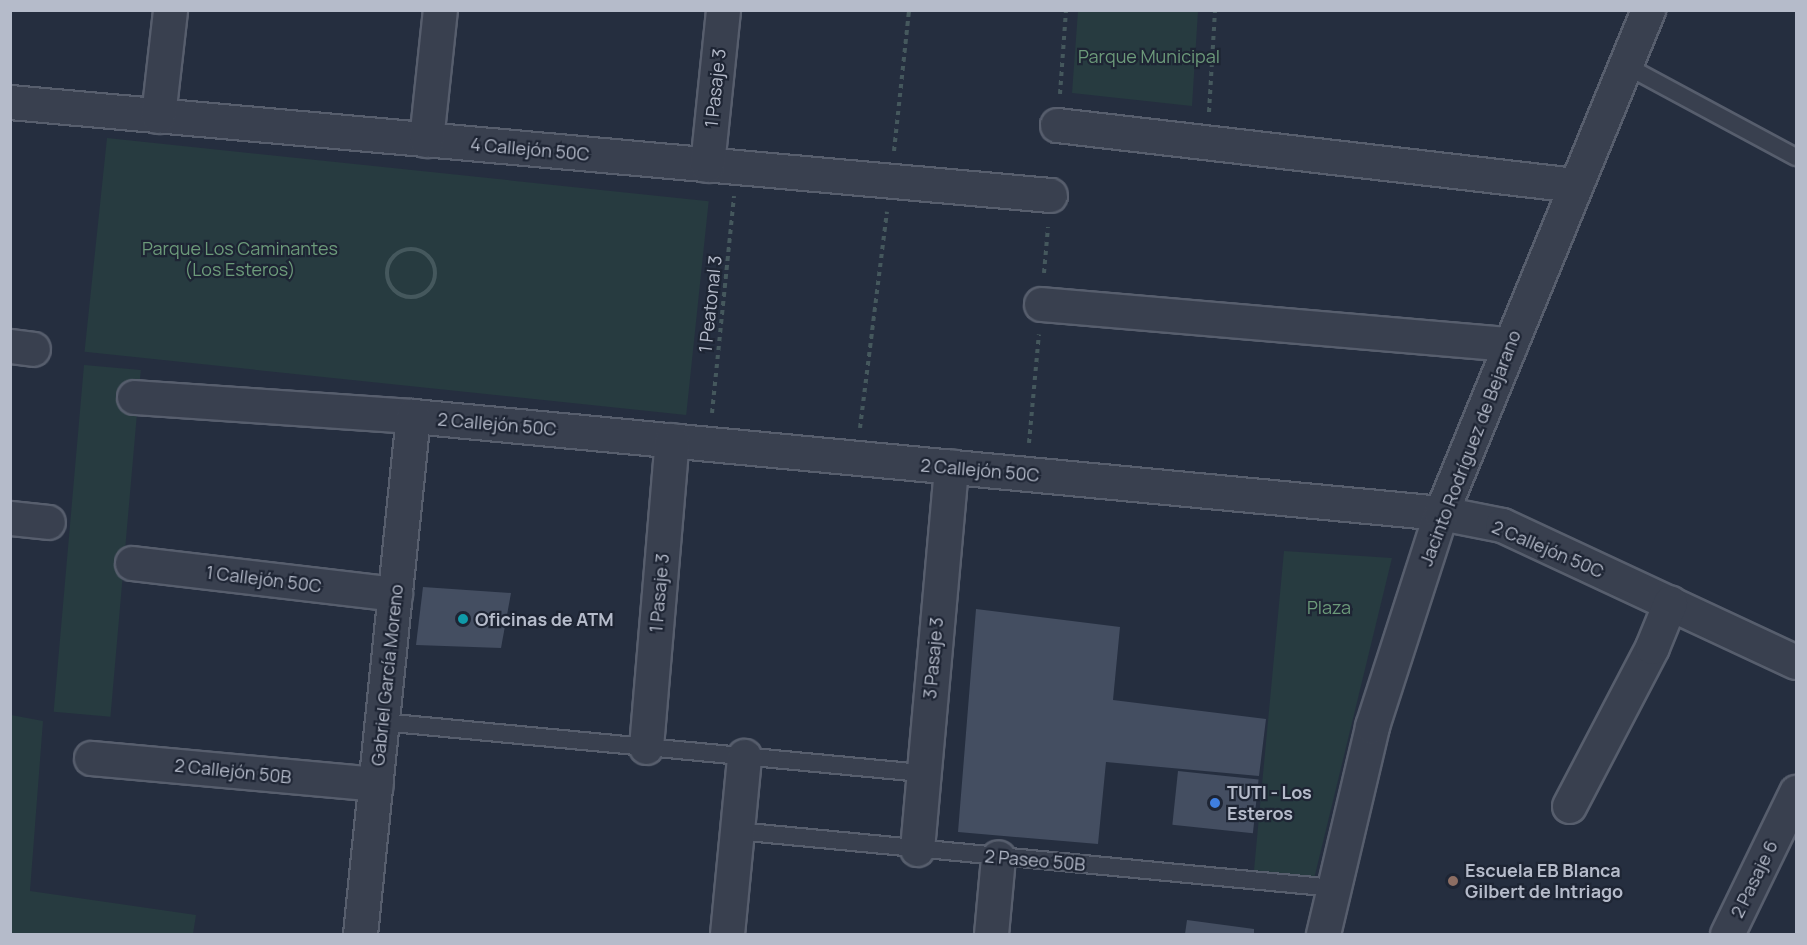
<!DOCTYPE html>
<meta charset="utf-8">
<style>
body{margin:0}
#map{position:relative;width:1807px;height:945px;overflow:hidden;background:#252e3f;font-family:Manrope,sans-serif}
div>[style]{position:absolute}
.green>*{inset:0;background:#273b40;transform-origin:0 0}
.building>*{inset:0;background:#444e61;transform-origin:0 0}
.path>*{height:4px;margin-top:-2px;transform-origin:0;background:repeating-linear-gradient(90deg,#45585d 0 4.5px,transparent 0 9px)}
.path>.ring{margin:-2px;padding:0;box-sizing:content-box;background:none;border:4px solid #45585d;border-radius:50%}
.roads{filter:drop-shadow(2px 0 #575e6d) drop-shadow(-2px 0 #575e6d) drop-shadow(0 2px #575e6d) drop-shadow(0 -2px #575e6d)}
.lane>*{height:16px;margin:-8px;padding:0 8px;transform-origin:8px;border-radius:8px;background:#39404f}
.street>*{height:33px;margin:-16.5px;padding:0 16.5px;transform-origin:16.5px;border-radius:16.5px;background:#39404f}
.dots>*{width:16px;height:16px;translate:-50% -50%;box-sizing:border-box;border:3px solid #1e2534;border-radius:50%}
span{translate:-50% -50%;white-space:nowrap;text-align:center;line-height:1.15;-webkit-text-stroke:4.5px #1e2534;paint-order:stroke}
.park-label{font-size:18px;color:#6c9a7a}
.street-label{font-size:18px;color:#b5bbca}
.poi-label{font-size:18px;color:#b5bbca;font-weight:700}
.left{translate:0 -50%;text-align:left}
.frame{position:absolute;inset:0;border:12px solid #b5bbca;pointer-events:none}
</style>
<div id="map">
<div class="green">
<i style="clip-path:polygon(1078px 11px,1198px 11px,1192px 106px,1072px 93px)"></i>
<i style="left:107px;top:138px;width:605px;height:215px;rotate:6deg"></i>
<i style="left:84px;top:365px;width:57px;height:348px;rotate:5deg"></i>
<i style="clip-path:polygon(1284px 551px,1392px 558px,1314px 879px,1254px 870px)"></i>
<i style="clip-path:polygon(11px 715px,43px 721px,30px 891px,196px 915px,193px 934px,11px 934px)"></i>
</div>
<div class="building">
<i style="clip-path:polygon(423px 587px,511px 593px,501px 648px,416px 645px)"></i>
<i style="clip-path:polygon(976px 609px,1120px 627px,1113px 700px,1266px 719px,1259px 776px,1106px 762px,1098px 844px,958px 832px)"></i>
<i style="left:1178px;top:771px;width:81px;height:54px;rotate:6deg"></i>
<i style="clip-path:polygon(1187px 920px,1254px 929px,1254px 934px,1185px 934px)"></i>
</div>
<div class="path">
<i style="left:1060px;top:94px;width:84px;rotate:-85.9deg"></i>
<i style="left:1209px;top:112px;width:102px;rotate:-86.6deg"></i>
<i style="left:894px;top:151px;width:142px;rotate:-83.9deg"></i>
<i class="ring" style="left:387px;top:249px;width:44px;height:44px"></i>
<i style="left:1044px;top:273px;width:46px;rotate:-85deg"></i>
<i style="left:712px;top:413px;width:218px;rotate:-84.2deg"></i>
<i style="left:860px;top:428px;width:218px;rotate:-82.9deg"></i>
<i style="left:1029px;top:443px;width:109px;rotate:-84.8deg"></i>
</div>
<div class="roads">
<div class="lane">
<i style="left:1623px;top:64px;width:196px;rotate:28.3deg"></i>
<i style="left:382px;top:722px;width:542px;rotate:5.4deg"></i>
<i style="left:737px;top:831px;width:600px;rotate:5.45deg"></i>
</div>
<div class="street">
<i style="left:10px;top:102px;width:1044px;rotate:5.11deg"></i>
<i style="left:158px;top:116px;width:107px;rotate:-83.5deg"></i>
<i style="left:1057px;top:125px;width:521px;rotate:6.61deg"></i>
<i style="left:426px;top:140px;width:131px;rotate:-83.9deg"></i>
<i style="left:707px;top:165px;width:156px;rotate:-84.1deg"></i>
<i style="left:1041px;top:304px;width:471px;rotate:4.9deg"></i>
<i style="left:10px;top:346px;width:23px;rotate:7deg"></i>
<i style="left:134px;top:397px;width:280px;rotate:3.9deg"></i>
<i style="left:413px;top:416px;width:1033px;rotate:5.39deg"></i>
<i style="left:1441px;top:513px;width:62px;rotate:11.1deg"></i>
<i style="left:1502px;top:525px;width:324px;rotate:25deg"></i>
<i style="left:10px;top:518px;width:38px;rotate:6deg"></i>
<i style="left:132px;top:563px;width:265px;rotate:6.7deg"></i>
<i style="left:646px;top:747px;width:308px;rotate:-85.2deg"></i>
<i style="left:91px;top:758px;width:286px;rotate:5.2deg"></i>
<i style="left:1569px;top:806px;width:179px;rotate:-62.4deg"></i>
<i style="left:1652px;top:647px;width:48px;rotate:-67.8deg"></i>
<i style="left:917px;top:849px;width:384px;rotate:-84.9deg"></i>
<i style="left:360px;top:934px;width:521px;rotate:-84.16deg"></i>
<i style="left:727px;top:934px;width:179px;rotate:-84.5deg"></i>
<i style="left:991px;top:934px;width:77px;rotate:-84.8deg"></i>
<i style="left:1323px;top:934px;width:214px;rotate:-76.7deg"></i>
<i style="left:1372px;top:726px;width:224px;rotate:-72.1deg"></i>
<i style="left:1441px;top:513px;width:544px;rotate:-67.63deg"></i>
<i style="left:1727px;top:934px;width:158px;rotate:-64.1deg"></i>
</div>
</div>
<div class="dots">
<i style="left:463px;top:619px;background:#0f9aa8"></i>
<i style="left:1215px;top:803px;background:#3f7fe0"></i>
<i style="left:1453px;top:881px;background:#8d6e63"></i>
</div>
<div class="park-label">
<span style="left:1149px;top:56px">Parque Municipal</span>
<span style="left:240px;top:259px">Parque Los Caminantes<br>(Los Esteros)</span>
<span style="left:1329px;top:607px">Plaza</span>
</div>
<div class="street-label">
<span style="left:715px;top:88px;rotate:-84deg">1 Pasaje 3</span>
<span style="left:530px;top:149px;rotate:5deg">4 Callejón 50C</span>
<span style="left:710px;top:304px;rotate:-84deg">1 Peatonal 3</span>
<span style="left:497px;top:424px;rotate:5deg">2 Callejón 50C</span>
<span style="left:1470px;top:448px;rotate:-69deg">Jacinto Rodríguez de Bejarano</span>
<span style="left:980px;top:470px;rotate:5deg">2 Callejón 50C</span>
<span style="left:1548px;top:549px;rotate:23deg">2 Callejón 50C</span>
<span style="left:264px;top:579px;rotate:7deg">1 Callejón 50C</span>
<span style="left:659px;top:593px;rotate:-85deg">1 Pasaje 3</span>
<span style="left:933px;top:658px;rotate:-85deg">3 Pasaje 3</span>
<span style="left:387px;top:675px;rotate:-84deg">Gabriel García Moreno</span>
<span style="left:233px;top:771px;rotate:6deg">2 Callejón 50B</span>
<span style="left:1035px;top:860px;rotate:5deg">2 Paseo 50B</span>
<span style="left:1754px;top:879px;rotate:-64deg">2 Pasaje 6</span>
</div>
<div class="poi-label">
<span class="left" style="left:475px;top:619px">Oficinas de ATM</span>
<span class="left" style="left:1227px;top:803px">TUTI - Los<br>Esteros</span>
<span class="left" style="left:1465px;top:881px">Escuela EB Blanca<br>Gilbert de Intriago</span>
</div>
<div class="frame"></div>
</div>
